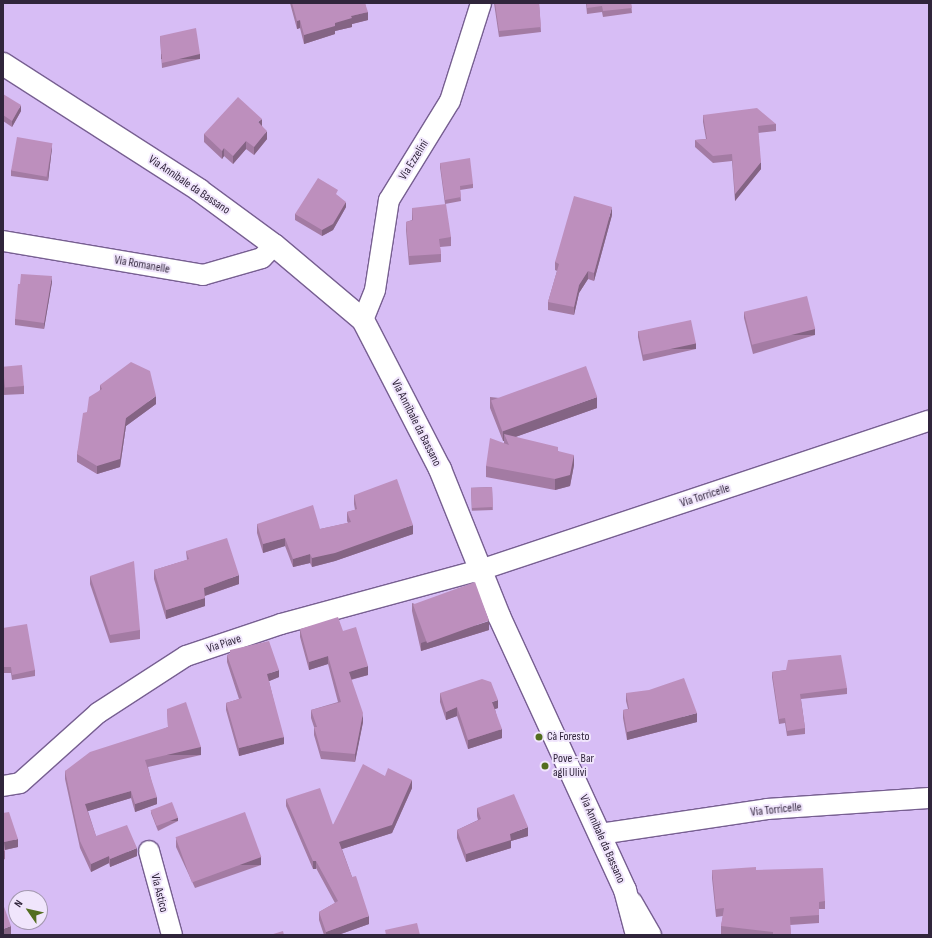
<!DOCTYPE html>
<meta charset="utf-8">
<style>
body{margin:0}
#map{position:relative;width:932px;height:938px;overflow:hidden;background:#d7bdf5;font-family:"Sofia Sans Condensed",sans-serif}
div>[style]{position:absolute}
.roads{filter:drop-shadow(1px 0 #775f91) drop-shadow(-1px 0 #775f91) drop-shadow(0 1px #775f91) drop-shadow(0 -1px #775f91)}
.minor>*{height:20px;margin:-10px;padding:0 10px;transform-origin:10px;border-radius:10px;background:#fff}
.tertiary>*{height:22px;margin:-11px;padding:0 11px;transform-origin:11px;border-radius:11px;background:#fff}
.wall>*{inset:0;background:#a37ba3;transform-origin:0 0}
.shaded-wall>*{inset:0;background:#846484;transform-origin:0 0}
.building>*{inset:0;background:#bd8fbd;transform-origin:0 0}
.dots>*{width:11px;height:11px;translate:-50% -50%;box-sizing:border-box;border:2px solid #f0e5fc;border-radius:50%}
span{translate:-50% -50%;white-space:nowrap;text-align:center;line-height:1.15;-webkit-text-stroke:4px #f0e5fc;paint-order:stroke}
.street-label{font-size:12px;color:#30253b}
.poi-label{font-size:12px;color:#30253b}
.left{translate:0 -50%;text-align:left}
.frame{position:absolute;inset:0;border:4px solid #30253b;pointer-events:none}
.north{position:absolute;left:8px;top:890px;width:40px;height:40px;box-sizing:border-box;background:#f0e5fc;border:1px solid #a398af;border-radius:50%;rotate:304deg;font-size:11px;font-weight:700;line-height:16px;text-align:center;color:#30253b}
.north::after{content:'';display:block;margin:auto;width:14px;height:18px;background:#536e20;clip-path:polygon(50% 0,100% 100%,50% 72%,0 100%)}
</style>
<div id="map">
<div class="roads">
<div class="minor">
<i style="left:3px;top:241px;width:203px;rotate:9.6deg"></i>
<i style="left:203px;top:275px;width:61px;rotate:-16.1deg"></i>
<i style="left:262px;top:258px;width:18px;rotate:-47deg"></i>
<i style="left:363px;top:320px;width:32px;rotate:-68deg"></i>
<i style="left:375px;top:290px;width:91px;rotate:-81.2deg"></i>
<i style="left:389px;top:200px;width:116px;rotate:-58.4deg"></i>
<i style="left:450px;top:101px;width:103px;rotate:-72.4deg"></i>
<i style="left:3px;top:786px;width:17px;rotate:-10deg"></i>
<i style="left:20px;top:783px;width:105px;rotate:-41.9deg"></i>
<i style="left:98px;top:713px;width:105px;rotate:-32.9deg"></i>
<i style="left:186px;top:656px;width:100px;rotate:-18.6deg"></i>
<i style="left:281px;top:624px;width:206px;rotate:-15.2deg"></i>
<i style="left:480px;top:570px;width:473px;rotate:-18.4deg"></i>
<i style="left:600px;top:834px;width:169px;rotate:-8.5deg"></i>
<i style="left:767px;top:809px;width:162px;rotate:-3.9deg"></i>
<i style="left:149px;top:851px;width:87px;rotate:74.7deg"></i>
<i style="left:632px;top:902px;width:38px;rotate:60deg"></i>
</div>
<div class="tertiary">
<i style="left:3px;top:64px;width:233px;rotate:32.7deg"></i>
<i style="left:199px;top:190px;width:93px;rotate:36.3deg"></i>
<i style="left:274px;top:245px;width:116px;rotate:40.1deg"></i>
<i style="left:363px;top:320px;width:168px;rotate:62.7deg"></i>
<i style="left:440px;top:469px;width:158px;rotate:68.1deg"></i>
<i style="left:499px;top:616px;width:302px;rotate:65.3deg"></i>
<i style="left:625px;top:890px;width:47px;rotate:75.1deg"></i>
</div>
</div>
<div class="wall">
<i style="clip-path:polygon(290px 3px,365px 3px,368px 20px,352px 24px,352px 27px,335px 31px,335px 34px,304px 44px,300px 28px,297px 29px)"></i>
<i style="clip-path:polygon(494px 3px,539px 3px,541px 32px,499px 37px)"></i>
<i style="clip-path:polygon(586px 3px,631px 3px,632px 13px,603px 17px,602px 12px,587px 14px)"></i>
<i style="clip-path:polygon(160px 36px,200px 59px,162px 68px)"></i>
<i style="clip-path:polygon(3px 94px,21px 111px,12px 127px,3px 121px)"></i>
<i style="clip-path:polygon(703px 115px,776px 124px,776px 131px,758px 133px,761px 169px,735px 201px,732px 161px,713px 163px,695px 147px,695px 140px,706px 139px,703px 122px)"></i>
<i style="clip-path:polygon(262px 126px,267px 139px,254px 155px,246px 149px,233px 164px,224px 156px,222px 159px,204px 142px,204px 134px)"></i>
<i style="clip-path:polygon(52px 148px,48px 181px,11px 176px,11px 170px)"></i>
<i style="clip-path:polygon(440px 163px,473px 184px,473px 188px,460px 190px,461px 201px,445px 204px,440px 167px)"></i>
<i style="clip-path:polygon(338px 196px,346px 207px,333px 230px,322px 236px,295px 220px,295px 214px)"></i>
<i style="clip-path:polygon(412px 208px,451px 237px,451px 246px,440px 247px,441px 254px,441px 262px,409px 265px,406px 230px,406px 222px,412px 220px)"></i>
<i style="clip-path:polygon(612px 215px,594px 281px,588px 279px,579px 293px,574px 315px,548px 310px,548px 302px,557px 271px,555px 270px,555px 262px)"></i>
<i style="clip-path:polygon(52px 282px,44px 329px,15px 325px,15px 319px)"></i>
<i style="clip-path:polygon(744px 312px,815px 335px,753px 354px,744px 318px)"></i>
<i style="clip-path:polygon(638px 331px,696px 349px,643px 361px,638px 337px)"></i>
<i style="clip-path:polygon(3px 366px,24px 386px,24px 394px,3px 395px)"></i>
<i style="clip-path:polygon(100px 385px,156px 404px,126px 426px,120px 467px,97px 474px,77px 462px,77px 454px,87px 412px,100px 390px)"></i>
<i style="clip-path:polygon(490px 397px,597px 408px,515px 437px,558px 451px,574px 465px,570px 486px,555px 490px,486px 477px,486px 466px,504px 444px,504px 441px,503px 441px,490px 408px)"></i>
<i style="left:492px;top:487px;width:23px;height:21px;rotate:88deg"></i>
<i style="clip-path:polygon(354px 495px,413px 534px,335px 561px,312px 567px,310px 563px,293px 567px,285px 546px,263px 553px,257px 533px,257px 524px,320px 529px,348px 523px,347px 521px,347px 512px,355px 510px,354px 504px)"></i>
<i style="clip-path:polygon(186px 551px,239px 584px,205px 596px,205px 606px,166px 619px,154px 579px,154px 570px,187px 560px)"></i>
<i style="clip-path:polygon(90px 576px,140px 630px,140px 639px,110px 643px,90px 584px)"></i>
<i style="clip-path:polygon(412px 603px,489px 630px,421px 651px,412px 611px)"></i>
<i style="clip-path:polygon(3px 628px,35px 670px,35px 676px,12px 680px,11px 673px,4px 673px,3px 669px)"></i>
<i style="clip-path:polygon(300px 629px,343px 631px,368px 675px,351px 680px,363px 722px,355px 762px,321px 759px,314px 735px,314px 727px,311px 718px,311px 710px,338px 702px,328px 664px,309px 670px,300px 637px)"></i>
<i style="clip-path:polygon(230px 650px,279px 677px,269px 681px,284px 744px,239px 756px,226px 710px,226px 703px,239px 699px,227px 662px,227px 655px,230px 654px)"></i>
<i style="clip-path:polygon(786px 670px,847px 688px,847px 694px,801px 699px,805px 728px,805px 734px,787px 736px,785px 723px,779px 724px,772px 677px,772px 672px)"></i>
<i style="clip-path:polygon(440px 693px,498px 708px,495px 709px,502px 738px,468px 749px,457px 716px,446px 720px,440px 702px)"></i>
<i style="clip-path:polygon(626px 693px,697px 722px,627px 740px,623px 718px,623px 710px,628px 709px,626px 701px)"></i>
<i style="clip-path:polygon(167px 709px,201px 755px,148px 767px,157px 804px,135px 812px,131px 798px,88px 811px,96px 836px,137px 856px,110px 867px,109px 863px,91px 872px,80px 848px,65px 779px,65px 771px,168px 727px)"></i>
<i style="clip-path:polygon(385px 776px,412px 788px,392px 833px,342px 849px,369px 924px,338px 935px,324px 935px,319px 920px,319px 912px,335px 903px,316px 868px,313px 869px,286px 806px,286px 799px,333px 825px)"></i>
<i style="clip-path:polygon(477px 808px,528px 836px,511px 841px,511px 848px,466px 862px,457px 838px,457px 830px,478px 820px,477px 816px)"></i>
<i style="clip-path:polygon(151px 811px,178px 821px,158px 831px,151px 813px)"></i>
<i style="clip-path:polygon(3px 813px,18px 847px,5px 850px,5px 859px,3px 860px)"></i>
<i style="clip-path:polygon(176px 839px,261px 865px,195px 888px,176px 847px)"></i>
<i style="clip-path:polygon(712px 870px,756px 870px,825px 901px,825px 909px,819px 909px,819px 923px,790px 925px,791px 935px,733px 935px,721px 934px,721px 926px,723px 916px,716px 917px,712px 878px)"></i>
</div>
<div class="shaded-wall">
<i style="clip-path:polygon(368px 12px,368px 20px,352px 24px,352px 27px,335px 31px,335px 34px,304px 44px,304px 35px,351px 16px)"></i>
<i style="clip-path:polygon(300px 20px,300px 28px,297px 29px,297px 21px)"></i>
<i style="left:200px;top:54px;width:5px;height:39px;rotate:90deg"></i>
<i style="clip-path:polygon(21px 105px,21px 111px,12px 127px,12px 121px)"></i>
<i style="clip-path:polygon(262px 119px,262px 127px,258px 122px)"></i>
<i style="clip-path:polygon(267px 131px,267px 139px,254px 155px,254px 147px)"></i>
<i style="clip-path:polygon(246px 141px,246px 149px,233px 164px,233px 156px)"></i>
<i style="clip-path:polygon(52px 143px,52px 148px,48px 181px,48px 176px)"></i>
<i style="clip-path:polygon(224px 148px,224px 156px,222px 159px,222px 151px)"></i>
<i style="clip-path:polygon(761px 162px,761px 169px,735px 201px,735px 194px)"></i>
<i style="clip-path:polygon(346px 202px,346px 207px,333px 230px,322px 236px,322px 230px)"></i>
<i style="clip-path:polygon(612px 207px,612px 215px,594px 281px,594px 273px)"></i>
<i style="clip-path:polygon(588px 271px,588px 279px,579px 293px,574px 315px,574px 307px,579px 285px)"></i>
<i style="clip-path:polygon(52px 276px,52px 282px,44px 329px,44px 323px)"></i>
<i style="left:815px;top:329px;width:6px;height:65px;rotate:90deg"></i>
<i style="left:696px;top:343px;width:6px;height:54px;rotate:90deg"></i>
<i style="clip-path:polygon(156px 396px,156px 404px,126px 426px,120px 467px,97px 474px,97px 466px,126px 418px)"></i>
<i style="clip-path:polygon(597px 397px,597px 408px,507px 440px,504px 434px,504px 441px,503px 441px,503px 430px)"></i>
<i style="clip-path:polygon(574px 455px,574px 465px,570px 486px,555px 490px,555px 479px)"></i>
<i style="clip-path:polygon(413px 525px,413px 534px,335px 561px,312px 567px,312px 558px)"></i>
<i style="clip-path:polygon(285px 538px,285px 546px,263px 553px,263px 544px)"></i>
<i style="clip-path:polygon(310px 554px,310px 563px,293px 567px,293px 559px)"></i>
<i style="clip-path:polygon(239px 575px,239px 584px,204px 596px,204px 588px)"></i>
<i style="clip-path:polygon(205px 598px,205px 606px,166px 619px,166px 610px)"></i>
<i style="clip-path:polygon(489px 621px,489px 630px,421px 651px,421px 643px)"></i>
<i style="clip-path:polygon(328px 656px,328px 664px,309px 670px,309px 662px)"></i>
<i style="clip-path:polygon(368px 666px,368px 675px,349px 680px,349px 672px)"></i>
<i style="clip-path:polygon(279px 670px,279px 677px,267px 682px,267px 674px)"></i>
<i style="clip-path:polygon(498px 700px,498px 708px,492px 710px,492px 702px)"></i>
<i style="clip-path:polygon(457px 707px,457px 716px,446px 720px,446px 712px)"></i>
<i style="clip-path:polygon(363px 713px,363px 722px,355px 762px,355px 754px)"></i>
<i style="clip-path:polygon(697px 713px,697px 722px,627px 740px,627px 732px)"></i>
<i style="clip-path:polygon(502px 729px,502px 738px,468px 749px,468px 740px)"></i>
<i style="clip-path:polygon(284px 737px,284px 744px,239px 756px,239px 748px)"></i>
<i style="left:201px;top:747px;width:8px;height:57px;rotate:90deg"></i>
<i style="clip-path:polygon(412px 780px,412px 788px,392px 833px,339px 850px,339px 842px)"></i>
<i style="clip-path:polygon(131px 791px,131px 798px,85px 812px,85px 804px)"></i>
<i style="clip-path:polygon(157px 797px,157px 804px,135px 812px,135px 804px)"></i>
<i style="left:178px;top:818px;width:3px;height:22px;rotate:90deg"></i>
<i style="clip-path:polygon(528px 827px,528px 836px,511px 841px,511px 848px,466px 862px,466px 854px,510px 834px)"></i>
<i style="clip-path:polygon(18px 839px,18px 847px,4px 850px,4px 842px)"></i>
<i style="clip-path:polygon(137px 848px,137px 856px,110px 867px,110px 859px)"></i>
<i style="clip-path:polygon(109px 856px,109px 863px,91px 872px,91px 864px)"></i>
<i style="left:261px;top:857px;width:8px;height:70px;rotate:90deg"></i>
<i style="left:313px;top:861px;width:3px;height:8px"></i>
<i style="clip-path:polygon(369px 916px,369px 924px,338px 935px,326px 935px,326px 932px)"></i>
<i style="clip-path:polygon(11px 926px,11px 935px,3px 935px,3px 929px)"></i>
</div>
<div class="building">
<i style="clip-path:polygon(292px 3px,365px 3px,368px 12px,351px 16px,352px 18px,335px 23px,335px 26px,304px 35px,300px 20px,297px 21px)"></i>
<i style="clip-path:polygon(495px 3px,539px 3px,541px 27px,499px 31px)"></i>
<i style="clip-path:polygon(587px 3px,631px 3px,632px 8px,603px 11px,602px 6px,587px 8px)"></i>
<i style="clip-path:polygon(196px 28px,200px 54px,162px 63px,160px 36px)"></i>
<i style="clip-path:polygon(3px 94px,21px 105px,12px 121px,3px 115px)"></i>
<i style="clip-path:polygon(238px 97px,262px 119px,258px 122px,267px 131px,254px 147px,246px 141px,233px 156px,224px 148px,222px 151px,204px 134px)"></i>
<i style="clip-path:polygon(757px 108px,776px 124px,758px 126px,761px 162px,735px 194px,732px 154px,713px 156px,695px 140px,707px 139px,703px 115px)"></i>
<i style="left:17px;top:137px;width:36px;height:34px;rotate:10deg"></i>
<i style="clip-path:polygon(470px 158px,473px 184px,460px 186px,461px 197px,445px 200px,440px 163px)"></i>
<i style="clip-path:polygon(318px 178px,338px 190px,336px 194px,346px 202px,333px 224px,322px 230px,295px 214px)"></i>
<i style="clip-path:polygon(574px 196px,612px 207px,594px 273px,588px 271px,579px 285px,574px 307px,548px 302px,559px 264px,555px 262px)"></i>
<i style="clip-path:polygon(446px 204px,451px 237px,439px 239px,441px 254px,409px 256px,406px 222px,413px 220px,412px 208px)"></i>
<i style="clip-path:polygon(21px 274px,52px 276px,44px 323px,15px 319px,18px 284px,20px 284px)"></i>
<i style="left:807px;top:296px;width:34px;height:65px;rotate:76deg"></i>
<i style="left:691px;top:320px;width:24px;height:54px;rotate:78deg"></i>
<i style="clip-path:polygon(131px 362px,150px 371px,156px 396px,126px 418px,120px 459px,97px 466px,77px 454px,83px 413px,87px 412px,89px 397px,102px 389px,100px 385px)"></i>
<i style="left:22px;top:365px;width:21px;height:19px;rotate:85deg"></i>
<i style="left:586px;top:366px;width:33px;height:101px;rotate:70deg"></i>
<i style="clip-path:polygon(504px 434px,558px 447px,558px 451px,574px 455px,570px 475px,555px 479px,486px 466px,490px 438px,509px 445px)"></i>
<i style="clip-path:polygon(397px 479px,413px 525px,335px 553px,312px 558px,310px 554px,293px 559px,285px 538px,263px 544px,257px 524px,313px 505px,320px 529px,351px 522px,347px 512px,357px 509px,354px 495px)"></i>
<i style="left:492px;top:487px;width:20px;height:21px;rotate:87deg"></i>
<i style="clip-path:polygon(227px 538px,239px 575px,204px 588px,205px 598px,166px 610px,154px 570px,189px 559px,186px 551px)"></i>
<i style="clip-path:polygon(134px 561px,140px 630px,110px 635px,90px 576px)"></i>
<i style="left:475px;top:582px;width:41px;height:66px;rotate:70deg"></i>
<i style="clip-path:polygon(338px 617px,343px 631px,356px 627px,368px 666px,349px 672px,363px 713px,355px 754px,321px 751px,314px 727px,317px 727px,311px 710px,341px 702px,328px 656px,309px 662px,300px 629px)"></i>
<i style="clip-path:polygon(27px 624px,35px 670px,12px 675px,11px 667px,4px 667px,3px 664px,3px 628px)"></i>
<i style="clip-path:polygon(269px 641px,279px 670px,267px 674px,284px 737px,239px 748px,226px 703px,242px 698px,227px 655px,230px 654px,230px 650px)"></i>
<i style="clip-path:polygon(841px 655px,847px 688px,800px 694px,805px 728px,787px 731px,785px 718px,779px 719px,772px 672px,786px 670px,788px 660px)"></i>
<i style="clip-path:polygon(684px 678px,697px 713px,627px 732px,623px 710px,629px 709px,626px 693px,649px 690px)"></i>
<i style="clip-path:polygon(482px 679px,491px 682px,498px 700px,492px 702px,502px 729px,468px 740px,457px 707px,446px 712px,440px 693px)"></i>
<i style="clip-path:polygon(186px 702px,201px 747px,145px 760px,157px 797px,135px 804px,131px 791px,85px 804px,96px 836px,127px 825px,137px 848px,110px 859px,109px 856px,91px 864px,80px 841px,65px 771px,90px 752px,168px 727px,167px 709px)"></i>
<i style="clip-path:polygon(363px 764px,385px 776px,388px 768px,412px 780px,392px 825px,339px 842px,352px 877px,356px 876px,369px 916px,326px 932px,319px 912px,338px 901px,316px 861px,313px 861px,286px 799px,320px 788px,333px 825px)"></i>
<i style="clip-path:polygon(514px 794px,528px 827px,510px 834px,511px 840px,466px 854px,457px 830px,481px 819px,477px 808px)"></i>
<i style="left:172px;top:802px;width:17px;height:23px;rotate:69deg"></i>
<i style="clip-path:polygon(9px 812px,18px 839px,4px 842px,5px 851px,3px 851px,3px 813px)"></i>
<i style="left:245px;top:812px;width:48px;height:74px;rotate:70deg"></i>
<i style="clip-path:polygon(756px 867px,756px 870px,823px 868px,825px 901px,819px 902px,819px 915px,790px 917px,791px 935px,773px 935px,773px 932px,721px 926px,724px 908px,716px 909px,712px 870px)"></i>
<i style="clip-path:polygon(3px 904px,11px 926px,3px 929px)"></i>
<i style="clip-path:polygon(417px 923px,420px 935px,386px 935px,385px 930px)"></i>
<i style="clip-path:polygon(283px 931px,284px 935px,270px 935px)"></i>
</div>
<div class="dots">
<i style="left:539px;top:737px;background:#536e20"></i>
<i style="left:545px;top:766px;background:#536e20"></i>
</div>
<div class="street-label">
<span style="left:414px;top:160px;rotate:-58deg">Via Ezzelini</span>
<span style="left:189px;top:185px;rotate:34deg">Via Annibale da Bassano</span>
<span style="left:142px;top:265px;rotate:10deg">Via Romanelle</span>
<span style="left:416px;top:423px;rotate:63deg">Via Annibale da Bassano</span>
<span style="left:705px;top:496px;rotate:-18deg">Via Torricelle</span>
<span style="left:224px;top:644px;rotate:-18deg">Via Piave</span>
<span style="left:776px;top:810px;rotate:-6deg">Via Torricelle</span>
<span style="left:602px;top:839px;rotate:66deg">Via Annibale da Bassano</span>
<span style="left:159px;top:893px;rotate:76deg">Via Astico</span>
</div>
<div class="poi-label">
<span class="left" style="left:547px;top:737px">Cà Foresto</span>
<span class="left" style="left:553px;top:766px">Pove - Bar<br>agli Ulivi</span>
</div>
<div class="frame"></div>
<div class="north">N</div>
</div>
